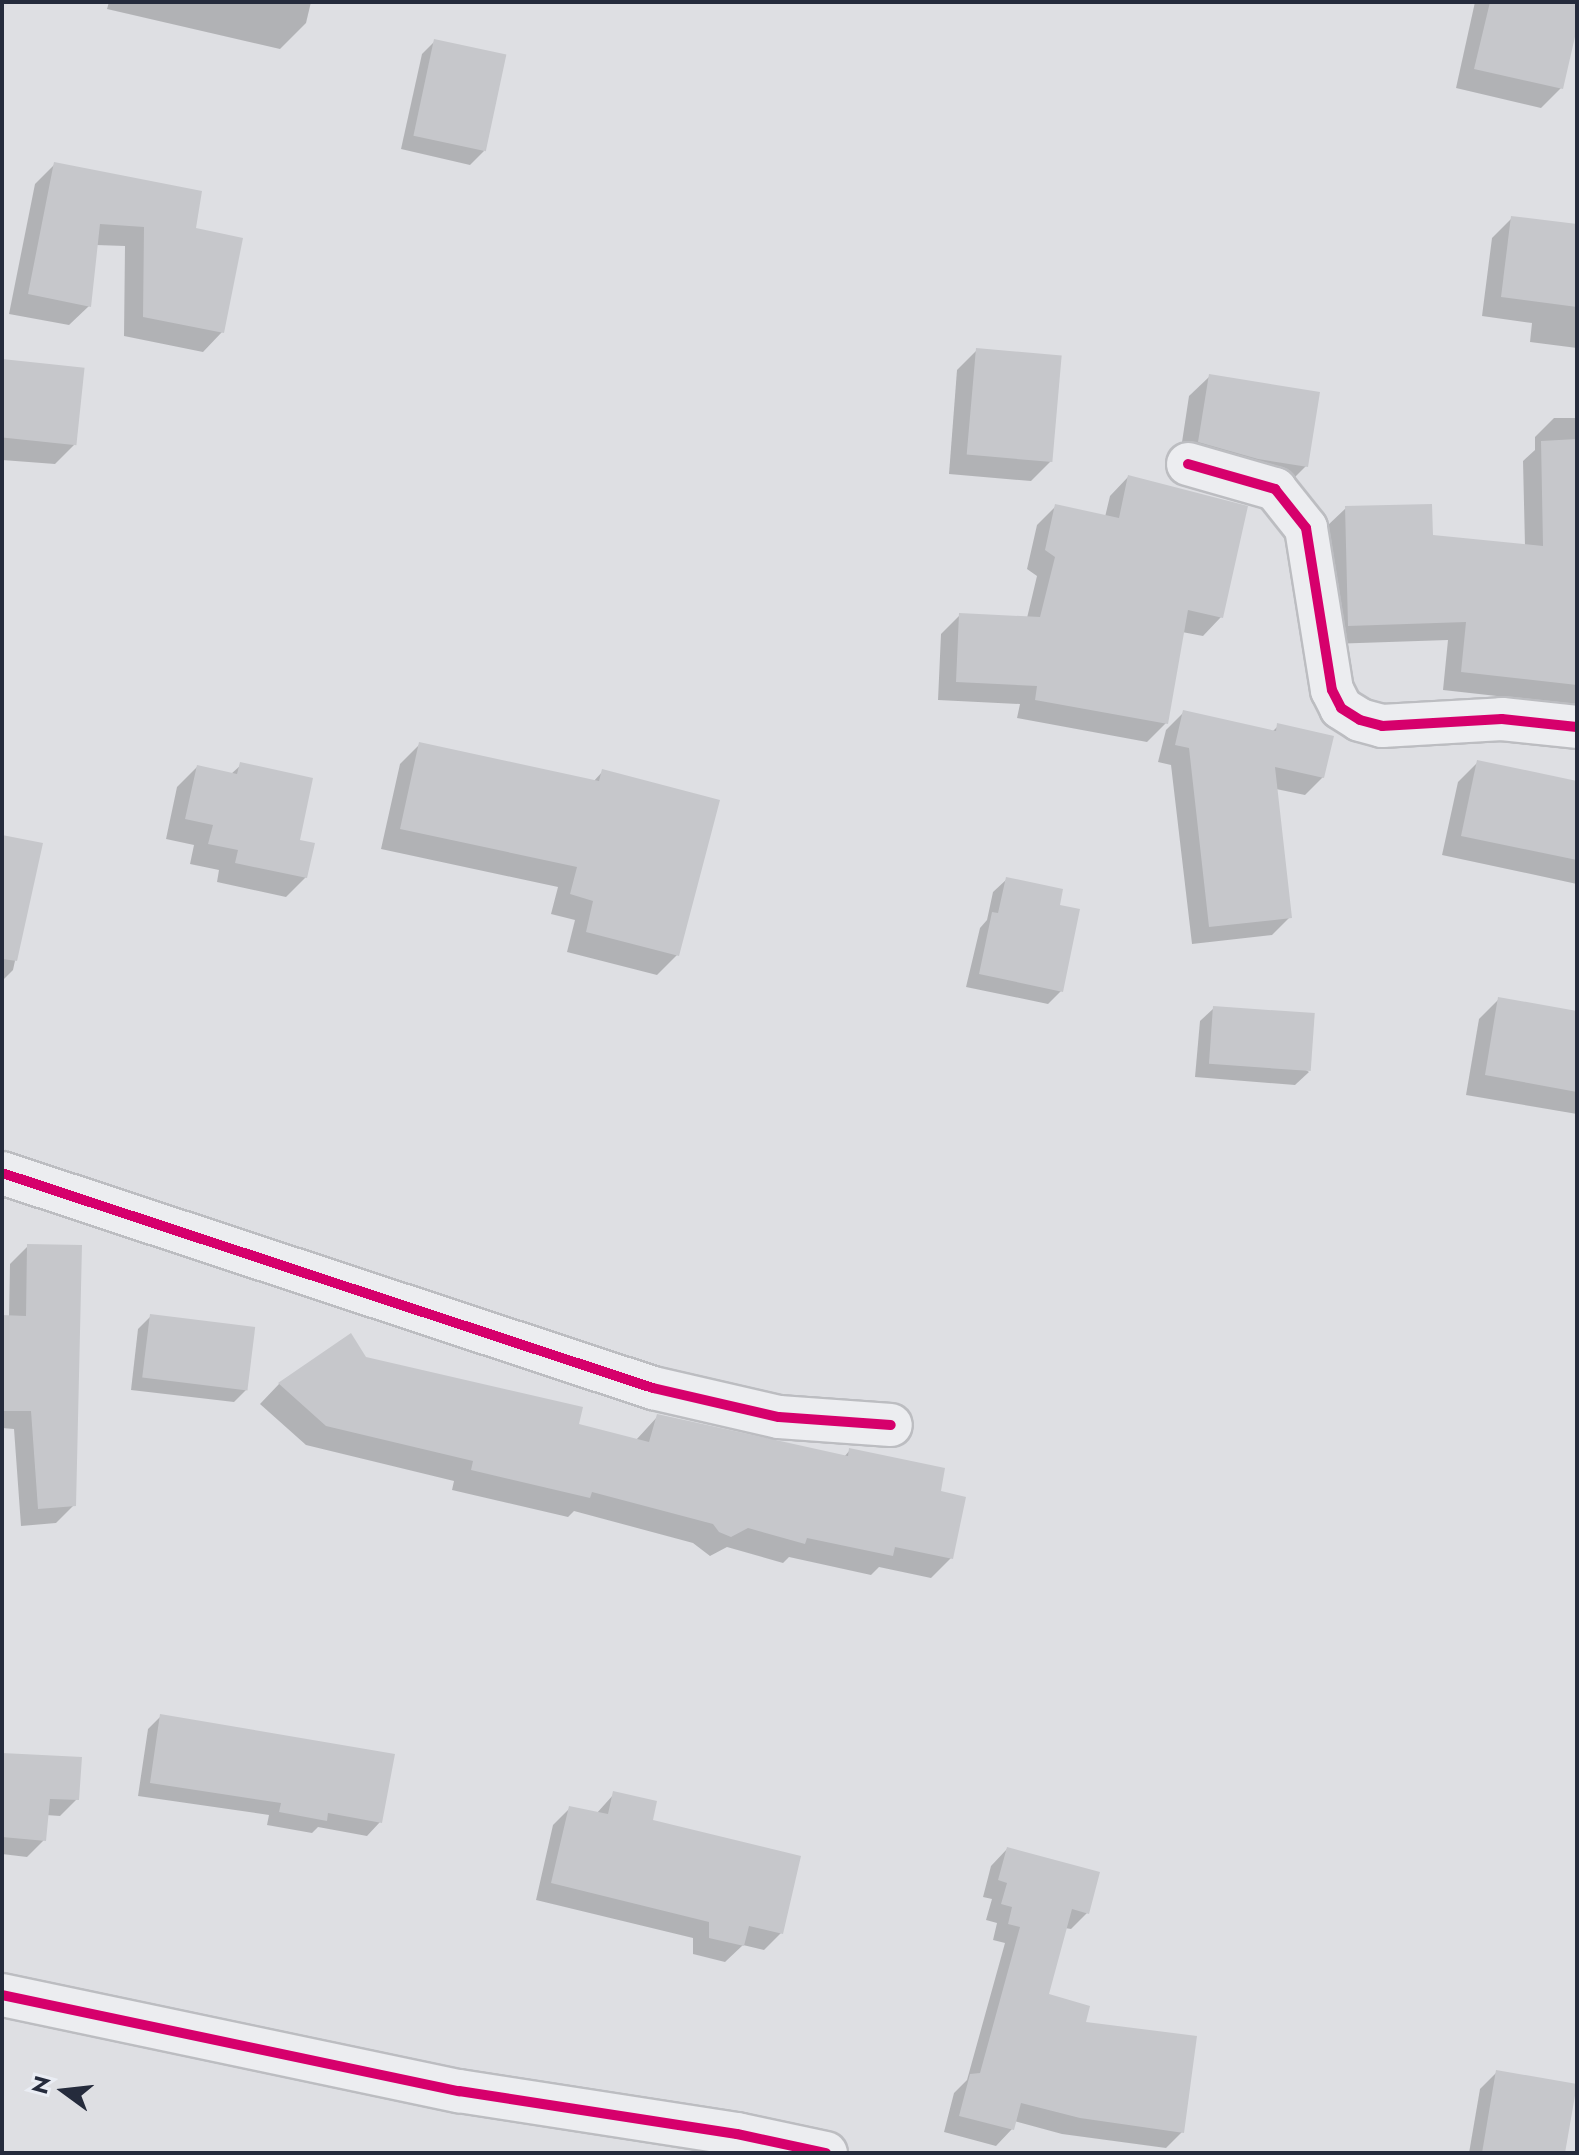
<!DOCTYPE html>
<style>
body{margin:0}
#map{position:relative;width:1579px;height:2155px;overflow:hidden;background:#dedfe3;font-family:Jost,sans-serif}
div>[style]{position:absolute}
.shadow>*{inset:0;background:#0003}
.building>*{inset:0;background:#c6c7cb;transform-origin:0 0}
.roads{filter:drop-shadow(2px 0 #bcbdc1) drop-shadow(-2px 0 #bcbdc1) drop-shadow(0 2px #bcbdc1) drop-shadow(0 -2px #bcbdc1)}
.street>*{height:42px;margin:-21px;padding:0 21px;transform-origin:21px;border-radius:21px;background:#ecedf0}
.cycleway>*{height:10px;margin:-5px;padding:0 5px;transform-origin:5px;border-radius:5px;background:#d6006c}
span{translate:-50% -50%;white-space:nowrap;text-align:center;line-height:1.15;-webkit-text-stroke:6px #eaedf4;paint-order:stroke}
.frame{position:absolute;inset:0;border:4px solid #252b3c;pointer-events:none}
.north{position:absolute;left:24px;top:2051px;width:80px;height:80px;-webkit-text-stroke:6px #eaedf4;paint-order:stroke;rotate:285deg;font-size:22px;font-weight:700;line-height:32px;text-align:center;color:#252b3c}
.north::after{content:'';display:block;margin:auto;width:28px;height:36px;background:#252b3c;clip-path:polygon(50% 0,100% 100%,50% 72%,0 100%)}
</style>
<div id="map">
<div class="shadow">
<i style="clip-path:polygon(109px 2px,311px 2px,306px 23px,280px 49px,107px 9px)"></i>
<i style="clip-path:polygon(1475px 2px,1577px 2px,1577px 19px,1561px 88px,1541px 108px,1456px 88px)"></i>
<i style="clip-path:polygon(435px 41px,484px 151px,470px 165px,401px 149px,422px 54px)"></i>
<i style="clip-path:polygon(55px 164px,193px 230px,222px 332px,203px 352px,124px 336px,125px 246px,96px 245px,89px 306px,69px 325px,9px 314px,35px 184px)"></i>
<i style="clip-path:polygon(1512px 218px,1577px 226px,1577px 348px,1530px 342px,1532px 323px,1482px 316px,1492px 238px)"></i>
<i style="clip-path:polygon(977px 350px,1051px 461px,1031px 481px,949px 474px,957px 370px)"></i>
<i style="clip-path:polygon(2px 361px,75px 444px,55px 464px,2px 460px)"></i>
<i style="clip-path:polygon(1209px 377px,1306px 466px,1286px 486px,1179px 462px,1189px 396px)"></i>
<i style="clip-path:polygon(1554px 418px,1577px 418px,1577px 705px,1443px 690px,1448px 640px,1330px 644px,1327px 526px,1346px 508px,1431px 536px,1525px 546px,1523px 461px,1535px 450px,1535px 437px)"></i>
<i style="clip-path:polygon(1128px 477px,1221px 617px,1203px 636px,1182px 632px,1166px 723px,1147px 742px,1017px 718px,1020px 704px,938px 700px,941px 634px,960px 615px,1027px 618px,1037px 576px,1027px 569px,1037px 525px,1056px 506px,1105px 517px,1110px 496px)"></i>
<i style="clip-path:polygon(1184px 712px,1272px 732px,1278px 726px,1323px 777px,1305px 795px,1276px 789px,1290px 917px,1272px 935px,1192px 944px,1171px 765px,1158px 762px,1166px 730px)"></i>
<i style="clip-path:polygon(420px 744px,593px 782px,603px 771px,677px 955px,657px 975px,567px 952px,575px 920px,551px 914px,558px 887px,381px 849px,400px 764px)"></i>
<i style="clip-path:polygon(1478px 762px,1577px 783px,1577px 884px,1442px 855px,1458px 782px)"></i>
<i style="clip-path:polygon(241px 765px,297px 841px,306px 877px,286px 897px,217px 882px,219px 870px,190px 864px,194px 845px,166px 839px,177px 787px,197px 767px,231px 774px)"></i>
<i style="clip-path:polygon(2px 837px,40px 845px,13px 970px,2px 981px)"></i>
<i style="clip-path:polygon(1007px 879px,1057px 907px,1061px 991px,1048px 1004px,966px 987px,980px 928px,987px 920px,993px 892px)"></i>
<i style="clip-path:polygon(1499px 999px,1577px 1013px,1577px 1114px,1466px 1095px,1479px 1019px)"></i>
<i style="clip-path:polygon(1214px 1008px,1309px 1072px,1295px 1085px,1195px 1077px,1200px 1021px)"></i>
<i style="clip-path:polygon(28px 1246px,74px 1505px,56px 1523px,21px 1526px,14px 1429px,2px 1428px,2px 1317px,9px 1317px,10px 1264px)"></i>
<i style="clip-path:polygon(151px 1316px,247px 1389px,234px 1402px,131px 1390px,138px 1329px)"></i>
<i style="clip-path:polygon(350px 1336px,365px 1359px,577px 1426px,636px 1440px,658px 1416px,844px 1457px,850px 1450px,938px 1493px,951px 1558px,931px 1578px,879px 1567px,871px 1575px,789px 1557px,783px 1563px,727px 1547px,710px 1556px,693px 1543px,574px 1511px,568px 1517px,452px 1490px,454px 1481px,306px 1445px,260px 1404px,279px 1384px)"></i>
<i style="clip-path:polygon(161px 1716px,380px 1822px,367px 1836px,318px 1827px,312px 1833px,267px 1825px,269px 1815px,138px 1796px,148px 1729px)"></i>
<i style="clip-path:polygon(2px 1747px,2px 1755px,77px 1799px,60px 1816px,46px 1815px,44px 1840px,27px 1857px,2px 1854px)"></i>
<i style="clip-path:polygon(614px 1794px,650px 1822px,781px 1933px,764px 1950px,743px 1945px,725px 1962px,693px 1954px,693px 1938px,536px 1900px,553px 1825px,570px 1808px,596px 1814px)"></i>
<i style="clip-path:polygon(1007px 1849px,1087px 1913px,1071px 1929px,1065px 1928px,1046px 1996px,1084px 2024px,1182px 2132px,1166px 2148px,1062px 2134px,1014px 2121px,1012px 2129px,996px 2146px,944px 2132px,954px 2093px,967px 2080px,1005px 1943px,993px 1940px,997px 1923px,986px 1920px,992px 1899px,983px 1897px,991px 1866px)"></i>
<i style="clip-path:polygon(1497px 2072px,1563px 2153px,1469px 2153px,1480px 2089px)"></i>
</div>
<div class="building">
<i style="clip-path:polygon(1490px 2px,1577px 2px,1577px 28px,1563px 89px,1474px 69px)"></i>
<i style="left:434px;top:39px;width:74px;height:99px;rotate:12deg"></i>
<i style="clip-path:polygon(54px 162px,202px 191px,196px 228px,243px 238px,224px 333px,143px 317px,144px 227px,100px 224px,91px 307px,28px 294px)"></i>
<i style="clip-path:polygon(1511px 216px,1577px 224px,1577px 307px,1501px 297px)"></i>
<i style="left:976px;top:348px;width:86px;height:107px;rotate:5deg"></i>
<i style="left:2px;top:359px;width:83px;height:78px;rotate:6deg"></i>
<i style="clip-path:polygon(1209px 374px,1320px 392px,1308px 467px,1258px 459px,1198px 442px)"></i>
<i style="clip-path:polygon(1577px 439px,1577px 685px,1461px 672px,1466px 622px,1348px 626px,1345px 506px,1432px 504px,1433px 535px,1543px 546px,1541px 441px)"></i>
<i style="clip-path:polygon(1128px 475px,1248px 506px,1223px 618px,1188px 610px,1168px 724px,1035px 700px,1037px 686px,956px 682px,959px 613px,1040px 617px,1055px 557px,1045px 550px,1055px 504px,1119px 518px)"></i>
<i style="clip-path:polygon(1183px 710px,1276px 731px,1277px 723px,1334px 736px,1324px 778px,1275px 767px,1292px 918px,1209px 927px,1189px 748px,1175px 745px)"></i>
<i style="clip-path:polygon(419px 742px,599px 781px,602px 769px,720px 800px,679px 956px,586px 932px,593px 901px,570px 894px,577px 867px,400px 829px)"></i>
<i style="clip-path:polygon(1477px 760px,1577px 781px,1577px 860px,1461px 836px)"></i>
<i style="clip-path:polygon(240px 762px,313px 778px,300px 840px,315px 843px,307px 878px,235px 863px,238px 850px,208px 844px,213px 825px,185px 819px,197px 765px,237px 774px)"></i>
<i style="clip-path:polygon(2px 835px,43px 843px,17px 961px,2px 959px)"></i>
<i style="clip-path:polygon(1006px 877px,1063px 889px,1060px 905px,1080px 909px,1063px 992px,979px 974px,992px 912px,998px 913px)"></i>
<i style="clip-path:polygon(1498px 997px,1577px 1011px,1577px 1092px,1485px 1075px)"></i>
<i style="left:1213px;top:1006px;width:102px;height:58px;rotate:4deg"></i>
<i style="clip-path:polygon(27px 1244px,82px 1245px,76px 1506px,38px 1509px,31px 1411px,2px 1411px,2px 1315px,26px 1316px)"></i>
<i style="left:150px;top:1314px;width:106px;height:64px;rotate:7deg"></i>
<i style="clip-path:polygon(351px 1333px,366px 1357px,583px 1407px,579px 1424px,649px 1442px,657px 1414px,848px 1456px,849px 1448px,945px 1468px,941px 1491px,966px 1497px,953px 1559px,895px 1547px,893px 1556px,807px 1538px,805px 1544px,748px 1528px,731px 1537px,719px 1532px,713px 1524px,592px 1492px,590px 1498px,471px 1470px,473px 1461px,326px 1426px,278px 1383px)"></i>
<i style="clip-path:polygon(160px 1714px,395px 1754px,382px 1823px,328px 1813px,327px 1821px,279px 1812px,281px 1803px,150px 1783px)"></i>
<i style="clip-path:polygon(2px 1753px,82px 1757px,79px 1800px,50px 1799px,46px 1841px,2px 1837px)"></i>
<i style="clip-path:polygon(613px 1791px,657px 1801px,653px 1820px,801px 1856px,783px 1934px,749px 1926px,744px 1946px,709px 1938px,709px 1922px,551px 1883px,569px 1806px,608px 1814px)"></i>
<i style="clip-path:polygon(1007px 1847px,1100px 1872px,1089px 1914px,1072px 1909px,1049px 1994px,1090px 2006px,1086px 2022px,1197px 2036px,1184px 2133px,1080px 2118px,1021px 2103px,1014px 2130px,959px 2116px,970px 2074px,980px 2073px,1020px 1927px,1008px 1924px,1012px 1907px,1001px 1904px,1007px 1883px,998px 1880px)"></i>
<i style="clip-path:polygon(1496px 2070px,1577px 2084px,1565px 2153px,1482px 2153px)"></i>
</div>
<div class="roads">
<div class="street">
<i style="left:1188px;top:464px;width:91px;rotate:16deg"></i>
<i style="left:1275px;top:489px;width:50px;rotate:51.5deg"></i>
<i style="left:1306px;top:528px;width:164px;rotate:80.9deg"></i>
<i style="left:1332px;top:690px;width:20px;rotate:63deg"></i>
<i style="left:1341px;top:708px;width:22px;rotate:32deg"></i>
<i style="left:1360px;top:720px;width:23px;rotate:15deg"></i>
<i style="left:1382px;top:726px;width:120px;rotate:-3.3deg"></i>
<i style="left:1502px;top:719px;width:75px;rotate:6.1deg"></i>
<i style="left:2px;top:1173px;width:686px;rotate:18.28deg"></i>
<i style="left:653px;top:1388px;width:129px;rotate:13deg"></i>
<i style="left:779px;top:1417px;width:112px;rotate:4.1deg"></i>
<i style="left:2px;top:1995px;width:467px;rotate:11.9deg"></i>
<i style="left:459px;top:2091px;width:281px;rotate:8.8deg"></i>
<i style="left:737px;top:2134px;width:91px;rotate:12.1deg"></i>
</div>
</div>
<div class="cycleway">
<i style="left:1188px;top:464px;width:91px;rotate:16deg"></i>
<i style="left:1275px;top:489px;width:50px;rotate:51.5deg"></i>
<i style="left:1306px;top:528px;width:164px;rotate:80.9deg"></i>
<i style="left:1332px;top:690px;width:20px;rotate:63deg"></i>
<i style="left:1341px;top:708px;width:22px;rotate:32deg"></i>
<i style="left:1360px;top:720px;width:23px;rotate:15deg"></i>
<i style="left:1382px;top:726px;width:120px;rotate:-3.3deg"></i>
<i style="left:1502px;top:719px;width:75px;rotate:6.1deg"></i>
<i style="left:2px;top:1173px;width:686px;rotate:18.28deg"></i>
<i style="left:653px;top:1388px;width:129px;rotate:13deg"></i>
<i style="left:779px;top:1417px;width:112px;rotate:4.1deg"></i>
<i style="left:2px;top:1995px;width:467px;rotate:11.9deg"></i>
<i style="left:459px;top:2091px;width:281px;rotate:8.8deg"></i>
<i style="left:737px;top:2134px;width:91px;rotate:12.1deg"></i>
</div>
<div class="frame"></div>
<div class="north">N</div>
</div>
